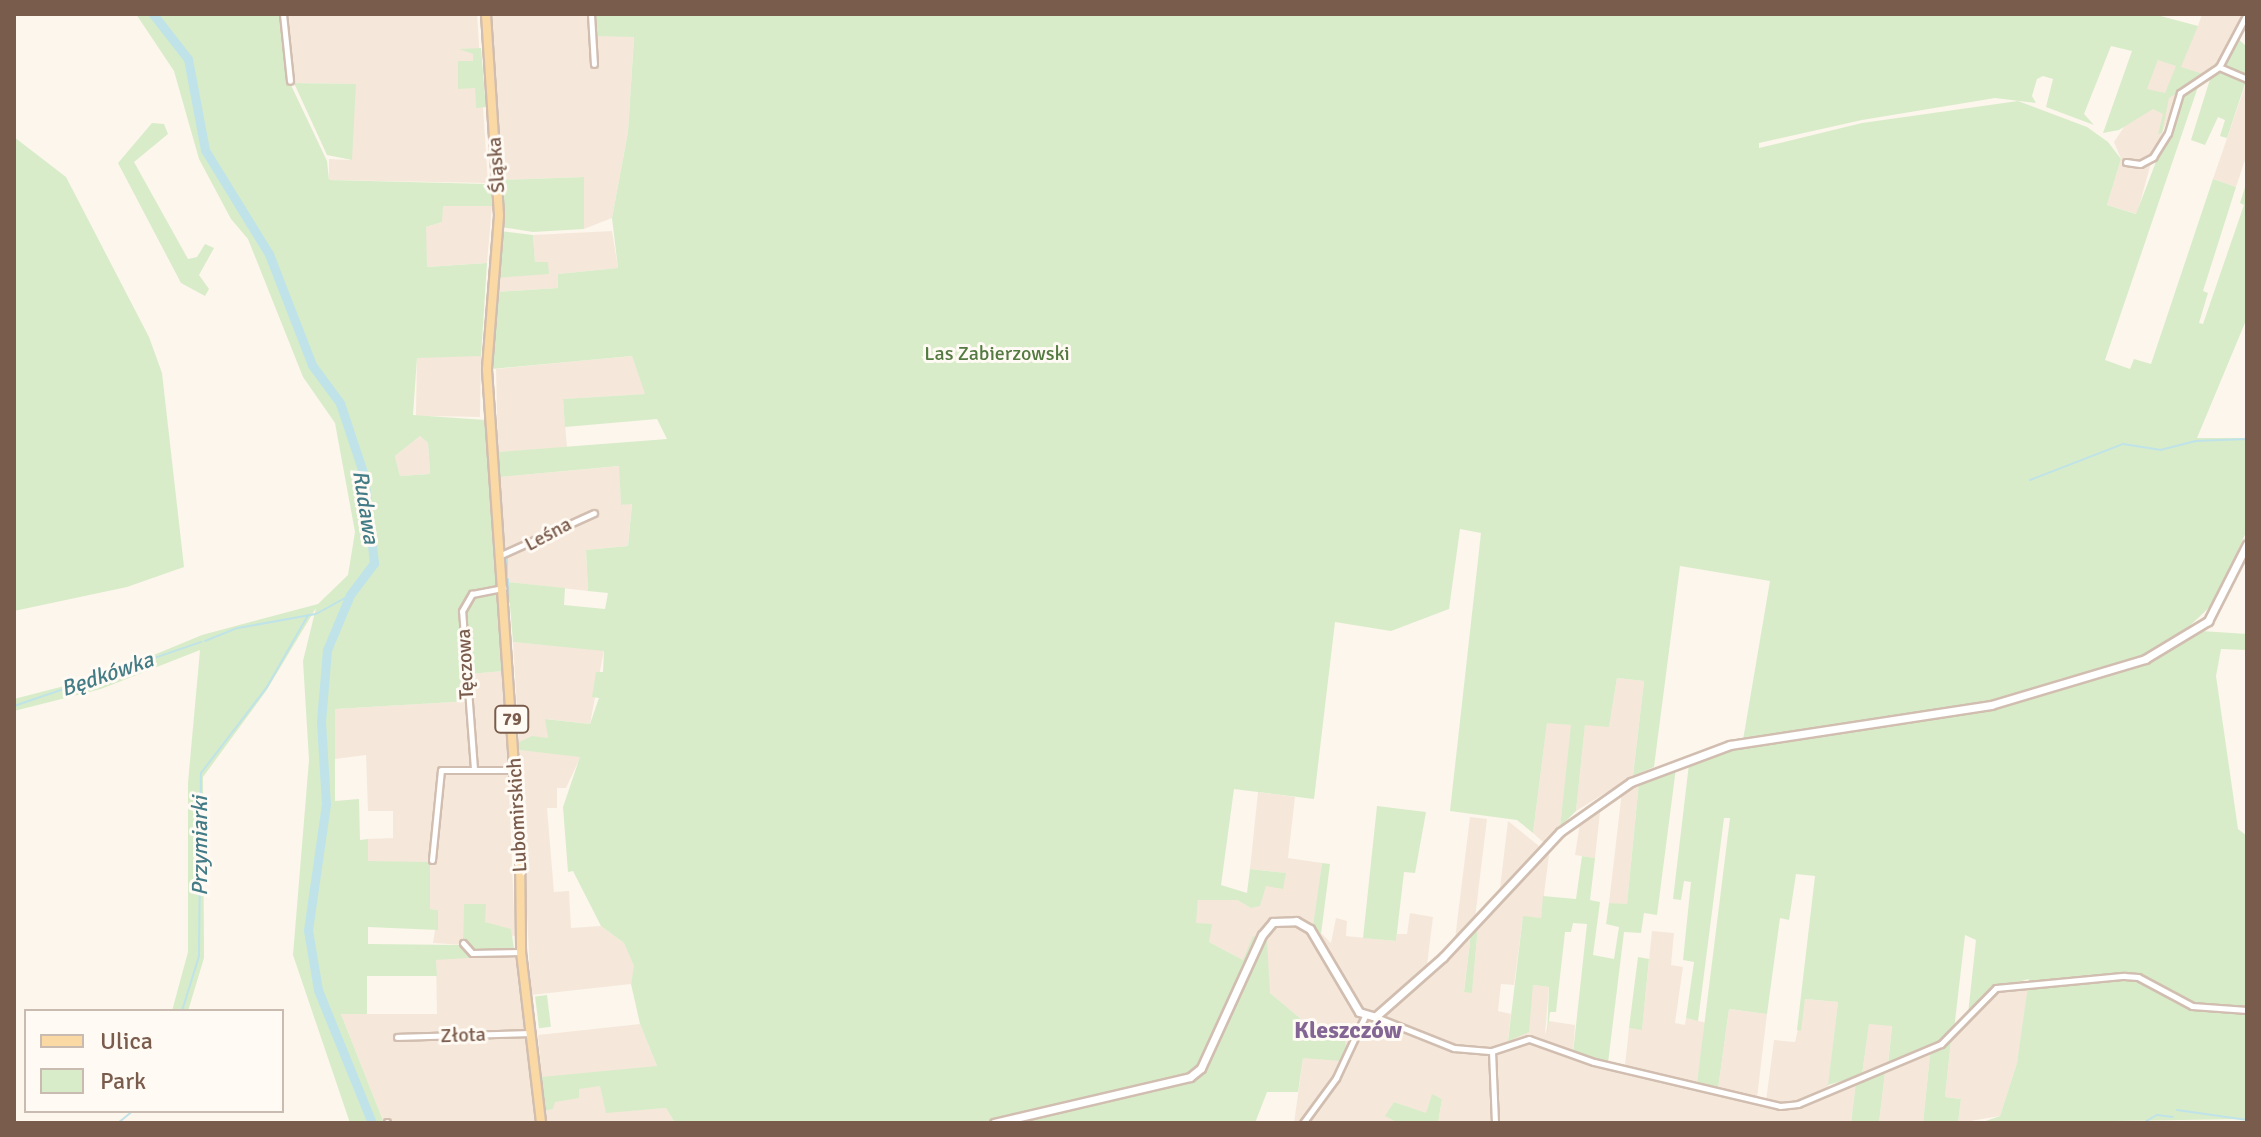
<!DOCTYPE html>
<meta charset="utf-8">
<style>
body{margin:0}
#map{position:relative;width:2261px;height:1137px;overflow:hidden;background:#fdf6ec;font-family:Signika,sans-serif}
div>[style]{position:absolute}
.residential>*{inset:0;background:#f5e8da;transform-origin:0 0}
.green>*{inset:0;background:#d8ecc9;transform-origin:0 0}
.stream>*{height:2px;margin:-1px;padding:0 1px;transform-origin:1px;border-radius:1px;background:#bfe3e8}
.river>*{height:9px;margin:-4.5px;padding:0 4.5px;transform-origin:4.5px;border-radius:4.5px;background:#bfe3e8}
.roads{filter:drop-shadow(2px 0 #d1beb0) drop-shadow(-2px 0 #d1beb0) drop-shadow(0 2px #d1beb0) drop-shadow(0 -2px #d1beb0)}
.street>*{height:5px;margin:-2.5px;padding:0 2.5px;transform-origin:2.5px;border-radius:2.5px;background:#fff}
.secondary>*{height:7px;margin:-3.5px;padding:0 3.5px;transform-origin:3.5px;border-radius:3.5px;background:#fff}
.primary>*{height:8px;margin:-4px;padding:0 4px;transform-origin:4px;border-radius:4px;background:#fbd9a5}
span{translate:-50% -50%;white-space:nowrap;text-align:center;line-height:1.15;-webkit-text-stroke:6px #fffaf3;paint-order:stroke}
.shield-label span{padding:2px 6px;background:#fffaf3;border:2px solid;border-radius:6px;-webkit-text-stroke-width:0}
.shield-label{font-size:18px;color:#7a5c4d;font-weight:700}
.street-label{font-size:20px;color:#7a5c4d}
.park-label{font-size:20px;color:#537a41}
.water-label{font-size:22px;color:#437c86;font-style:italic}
.quarter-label{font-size:24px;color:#846695;font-weight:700}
.frame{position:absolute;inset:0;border:16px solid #7a5c4d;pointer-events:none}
.legend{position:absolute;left:24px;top:1009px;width:260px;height:104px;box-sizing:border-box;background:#fffaf3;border:2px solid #cabbb1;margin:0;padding:10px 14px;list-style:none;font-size:24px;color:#7a5c4d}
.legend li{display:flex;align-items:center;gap:16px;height:40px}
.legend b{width:40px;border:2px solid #cabbb1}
</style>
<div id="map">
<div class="residential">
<i style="clip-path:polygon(285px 14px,477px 14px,488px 183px,329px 180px,329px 159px,351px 160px,355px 84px,294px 83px)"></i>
<i style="clip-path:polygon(490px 14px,593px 14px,634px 36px,628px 132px,612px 218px,584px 229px,584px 177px,502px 180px)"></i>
<i style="clip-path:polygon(2202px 14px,2245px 14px,2216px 67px,2179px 93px,2154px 152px,2137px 214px,2107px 205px,2121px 159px,2114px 142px,2143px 98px,2158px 60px,2198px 26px)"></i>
<i style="clip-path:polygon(2247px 80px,2247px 154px,2236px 187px,2213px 179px)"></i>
<i style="clip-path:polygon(442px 206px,492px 206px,487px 263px,426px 267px,426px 227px,442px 222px)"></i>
<i style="clip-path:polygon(612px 231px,618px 268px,558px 274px,558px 288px,496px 292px,496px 278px,535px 263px,533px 235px)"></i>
<i style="left:481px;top:356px;width:61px;height:64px;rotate:91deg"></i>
<i style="clip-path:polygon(632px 356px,646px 394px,563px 399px,567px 448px,498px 452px,496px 369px)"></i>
<i style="clip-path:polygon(420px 436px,428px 443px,430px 474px,400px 476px,395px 456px)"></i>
<i style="clip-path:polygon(620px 466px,621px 505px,632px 503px,628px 546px,586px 550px,588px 591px,508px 582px,500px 477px)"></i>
<i style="clip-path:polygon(513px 642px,604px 650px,590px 724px,546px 719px,548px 738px,519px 742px)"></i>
<i style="clip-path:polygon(504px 671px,515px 936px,465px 933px,464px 945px,433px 943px,438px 910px,430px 909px,429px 887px,368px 861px,368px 839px,393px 838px,393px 811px,368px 811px,366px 755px,335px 759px,335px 709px,470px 701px,469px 674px)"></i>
<i style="clip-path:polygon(1617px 678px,1644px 681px,1633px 776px,1576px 811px,1585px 724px,1609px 726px)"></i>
<i style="clip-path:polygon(1547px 722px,1572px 725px,1560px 827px,1544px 843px,1533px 833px)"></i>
<i style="clip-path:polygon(519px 750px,581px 756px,566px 788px,557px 788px,557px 808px,547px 808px,554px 892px,569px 891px,571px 928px,601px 926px,624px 943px,635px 966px,631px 984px,531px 995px)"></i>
<i style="clip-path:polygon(1639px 782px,1627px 905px,1609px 903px,1622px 791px)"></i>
<i style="clip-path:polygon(1258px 792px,1295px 797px,1288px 858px,1322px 863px,1314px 926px,1331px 943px,1336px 918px,1347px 921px,1346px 936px,1396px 941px,1397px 934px,1407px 934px,1410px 913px,1433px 917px,1427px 965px,1434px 967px,1471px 933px,1464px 991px,1472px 992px,1478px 926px,1550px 847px,1541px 918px,1523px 917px,1514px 985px,1501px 984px,1498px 1011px,1511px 1014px,1508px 1040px,1524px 1031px,1533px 985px,1549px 987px,1545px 1035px,1549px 1021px,1575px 1025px,1573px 1053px,1625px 1065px,1629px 1028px,1642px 1029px,1652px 931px,1674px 933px,1671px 965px,1683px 967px,1675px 1023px,1685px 1025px,1686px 1018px,1707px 1023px,1697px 1083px,1718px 1089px,1729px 1009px,1767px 1014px,1757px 1098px,1766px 1101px,1774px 1040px,1795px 1042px,1805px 999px,1838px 1002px,1828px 1089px,1856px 1082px,1851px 1123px,1438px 1123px,1442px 1099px,1432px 1095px,1426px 1114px,1394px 1102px,1386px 1116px,1398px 1123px,1294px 1123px,1303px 1058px,1313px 1029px,1270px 993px,1243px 960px,1209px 942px,1195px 923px,1198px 900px,1237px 900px,1251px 908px,1266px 886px,1285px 873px,1250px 869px)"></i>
<i style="clip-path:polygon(1601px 803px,1595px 858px,1575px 855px,1581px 817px)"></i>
<i style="clip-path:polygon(1470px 817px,1487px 819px,1475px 918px,1455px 939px)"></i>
<i style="clip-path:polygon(1508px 821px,1539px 846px,1500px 888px)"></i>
<i style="clip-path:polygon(464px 955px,515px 955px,535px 1123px,384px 1123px,341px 1014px,437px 1014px,436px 960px)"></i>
<i style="clip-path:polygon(2030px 986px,2017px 1063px,2000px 1116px,1958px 1123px,1961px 1099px,1945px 1097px,1951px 1040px,1992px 992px)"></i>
<i style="clip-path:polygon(1869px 1023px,1892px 1025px,1888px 1065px,1862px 1075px)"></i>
<i style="clip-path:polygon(640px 1024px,657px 1066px,625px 1111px,666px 1108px,675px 1123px,546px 1123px,538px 1035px)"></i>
<i style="clip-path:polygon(1930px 1055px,1923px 1123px,1879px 1123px,1885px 1072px)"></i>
</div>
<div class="green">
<i style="clip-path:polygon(evenodd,136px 14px,280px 14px,289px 81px,327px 161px,329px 180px,488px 184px,491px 166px,492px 206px,443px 206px,442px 222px,426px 227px,427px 267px,487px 263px,481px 356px,417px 358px,413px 415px,486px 420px,504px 671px,469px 674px,471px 701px,335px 709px,335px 801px,359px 799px,360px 840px,368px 839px,368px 861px,430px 862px,430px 909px,438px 910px,438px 930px,368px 927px,368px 944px,463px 945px,464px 904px,486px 904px,485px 922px,511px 929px,515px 955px,436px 960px,437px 976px,367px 976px,367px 1014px,341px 1014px,384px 1123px,350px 1123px,293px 955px,309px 760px,303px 661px,316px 608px,266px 691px,203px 777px,204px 958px,188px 1011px,172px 1011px,188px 952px,188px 783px,200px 650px,101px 689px,14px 711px,14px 699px,103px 676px,202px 635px,318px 604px,348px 575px,355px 532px,335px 423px,303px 377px,248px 239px,231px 219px,199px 159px,174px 71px,136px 14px,420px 436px,428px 443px,430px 474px,400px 476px,395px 456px,420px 436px)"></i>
<i style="clip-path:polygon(evenodd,593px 14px,2153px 14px,2198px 26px,2181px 67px,2206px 75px,2169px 98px,2162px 133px,2158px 134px,2163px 114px,2153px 109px,2119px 130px,2103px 133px,2132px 51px,2111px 46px,2084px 114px,2094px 125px,2046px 107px,2053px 79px,2043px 76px,2037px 79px,2032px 96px,2036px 103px,1995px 98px,1862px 120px,1759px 143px,1759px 148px,1862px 123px,2018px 101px,2087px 127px,2108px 142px,2121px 159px,2107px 205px,2136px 214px,2180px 99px,2200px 81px,2105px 360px,2130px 369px,2134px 359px,2151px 364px,2213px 179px,2236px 187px,2203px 291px,2208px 293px,2199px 323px,2203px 324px,2244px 205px,2240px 203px,2247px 181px,2247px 318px,2197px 438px,2247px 438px,2247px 530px,2215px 602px,2180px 635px,2141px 658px,1992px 703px,1743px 740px,1770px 581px,1680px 566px,1654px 767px,1633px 776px,1644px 681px,1617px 678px,1609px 727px,1585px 725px,1576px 811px,1560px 827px,1571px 725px,1547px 723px,1533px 833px,1517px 820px,1450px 811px,1481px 533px,1460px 529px,1449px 609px,1391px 631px,1335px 622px,1314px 799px,1234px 789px,1221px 885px,1247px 893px,1250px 869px,1286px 873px,1283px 889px,1266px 886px,1260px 906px,1251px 908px,1237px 900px,1198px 900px,1196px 923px,1212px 924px,1209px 942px,1243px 960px,1253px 936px,1267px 940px,1270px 993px,1313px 1029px,1344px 1026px,1346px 1051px,1342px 1061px,1303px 1058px,1298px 1092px,1267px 1092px,1255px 1123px,675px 1123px,666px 1108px,606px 1113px,600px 1086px,579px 1089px,579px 1098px,555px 1102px,553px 1109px,543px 1111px,541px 1077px,657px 1066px,640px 1024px,631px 984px,634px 966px,624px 943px,601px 926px,573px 871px,568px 872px,563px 807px,580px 757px,519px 750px,519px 742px,532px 736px,548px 738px,545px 719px,590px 724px,599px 698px,592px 697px,596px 672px,603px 672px,604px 651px,513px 642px,508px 582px,565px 588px,564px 605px,605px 609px,608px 593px,588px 591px,586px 550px,628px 546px,632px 504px,621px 505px,619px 466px,500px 477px,498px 452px,667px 439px,657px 419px,565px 427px,563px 399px,645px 394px,632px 356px,492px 369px,496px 292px,558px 288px,558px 274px,618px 268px,612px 218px,628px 132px,634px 37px,594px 36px,593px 14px,2158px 60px,2176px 66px,2165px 93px,2147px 89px,2158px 60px)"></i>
<i style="clip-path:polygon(2234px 35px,2247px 47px,2246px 77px,2221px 63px)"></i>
<i style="clip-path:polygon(481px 48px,486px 107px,476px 108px,475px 88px,458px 89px,458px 61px,473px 61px,473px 54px,459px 49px)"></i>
<i style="clip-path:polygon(2220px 71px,2246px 81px,2227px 138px,2220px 136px,2225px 120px,2218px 117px,2205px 145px,2191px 140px,2211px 76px)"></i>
<i style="clip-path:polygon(294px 83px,356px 84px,352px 160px,327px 155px)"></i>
<i style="clip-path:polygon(152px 123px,164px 124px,168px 134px,134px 162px,188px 259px,197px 257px,205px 244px,214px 248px,199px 275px,209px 289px,205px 296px,181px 283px,118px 163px)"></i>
<i style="clip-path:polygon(14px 137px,66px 177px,149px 337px,162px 373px,184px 567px,127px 587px,14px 611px)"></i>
<i style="clip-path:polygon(584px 177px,584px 229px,533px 232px,501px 227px,499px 180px)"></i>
<i style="clip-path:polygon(501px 231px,533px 235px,535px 262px,548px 262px,549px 274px,496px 278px)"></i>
<i style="clip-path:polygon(2201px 631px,2247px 634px,2247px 650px,2221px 649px,2216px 676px,2238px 829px,2247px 836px,2247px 1119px,1980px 1123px,2000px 1116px,2017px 1063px,2029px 979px,1989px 989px,1968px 1014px,1976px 940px,1965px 935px,1954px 1030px,1939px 1043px,1888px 1065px,1892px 1026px,1869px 1024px,1862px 1075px,1828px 1085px,1838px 1002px,1805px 999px,1801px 1031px,1797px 1030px,1815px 876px,1796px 874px,1789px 920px,1780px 918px,1767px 1014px,1729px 1009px,1718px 1089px,1697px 1083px,1730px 818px,1724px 818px,1698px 1021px,1686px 1018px,1694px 962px,1683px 960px,1691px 882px,1684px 881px,1681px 900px,1673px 899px,1689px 764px,1756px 744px,1993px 708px,2053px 692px,2145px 662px)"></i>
<i style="clip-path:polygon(1676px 768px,1657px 915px,1644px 913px,1641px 933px,1624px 932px,1608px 1063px,1573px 1053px,1587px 924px,1573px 923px,1571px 932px,1565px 932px,1556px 1012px,1550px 1012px,1547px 1036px,1549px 987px,1533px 985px,1529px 1032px,1508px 1041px,1523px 916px,1541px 918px,1543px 896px,1576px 899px,1582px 856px,1595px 858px,1590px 900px,1600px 902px,1593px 955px,1614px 959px,1619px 927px,1606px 924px,1609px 903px,1627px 904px,1639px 782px)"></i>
<i style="clip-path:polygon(1377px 806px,1426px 812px,1415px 873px,1404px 872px,1396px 941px,1363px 938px)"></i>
<i style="clip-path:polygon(1322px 863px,1330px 864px,1321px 934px,1313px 926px)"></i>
<i style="clip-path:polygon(1478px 926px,1472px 993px,1464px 992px,1471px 933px)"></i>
<i style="clip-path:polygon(1638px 957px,1649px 959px,1642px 1030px,1629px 1028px)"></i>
<i style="left:547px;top:995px;width:32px;height:12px;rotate:83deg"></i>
<i style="clip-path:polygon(1951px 1040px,1945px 1097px,1961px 1099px,1958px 1123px,1923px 1123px,1930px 1055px)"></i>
<i style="clip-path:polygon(1885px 1072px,1879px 1123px,1851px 1123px,1856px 1082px)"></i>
<i style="clip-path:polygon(1432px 1094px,1442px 1099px,1438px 1123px,1398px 1123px,1385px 1116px,1394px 1102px,1426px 1113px)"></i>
</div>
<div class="stream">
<i style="left:2030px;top:480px;width:100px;rotate:-21.2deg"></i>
<i style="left:2123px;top:444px;width:37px;rotate:9deg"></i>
<i style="left:2160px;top:450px;width:36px;rotate:-14deg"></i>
<i style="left:2195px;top:441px;width:52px;rotate:-2.2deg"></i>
<i style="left:507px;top:558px;width:18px;rotate:90deg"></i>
<i style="left:508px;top:579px;width:23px;rotate:88deg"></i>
<i style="left:205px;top:641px;width:35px;rotate:-22deg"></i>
<i style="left:238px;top:628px;width:79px;rotate:-10.2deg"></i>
<i style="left:316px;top:614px;width:39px;rotate:-29deg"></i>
<i style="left:14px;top:706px;width:198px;rotate:-18.9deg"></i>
<i style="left:182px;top:1011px;width:58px;rotate:-72.8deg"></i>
<i style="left:199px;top:956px;width:183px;rotate:-89.4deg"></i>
<i style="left:201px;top:773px;width:108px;rotate:-52.5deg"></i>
<i style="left:267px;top:687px;width:83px;rotate:-60.3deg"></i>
<i style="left:2177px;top:1110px;width:71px;rotate:8.1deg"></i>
<i style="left:118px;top:1123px;width:19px;rotate:-39deg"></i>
<i style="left:2143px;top:1123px;width:16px;rotate:-30deg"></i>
<i style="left:2157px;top:1115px;width:16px;rotate:7deg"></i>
</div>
<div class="river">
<i style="left:153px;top:14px;width:57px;rotate:52.1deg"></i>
<i style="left:188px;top:59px;width:93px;rotate:79.4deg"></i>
<i style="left:205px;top:150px;width:122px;rotate:58.4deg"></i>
<i style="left:269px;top:254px;width:119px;rotate:68.8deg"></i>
<i style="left:312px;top:365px;width:47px;rotate:53.6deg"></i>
<i style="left:340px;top:403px;width:76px;rotate:71.6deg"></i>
<i style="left:364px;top:475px;width:89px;rotate:83.5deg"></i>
<i style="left:374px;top:563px;width:40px;rotate:127deg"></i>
<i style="left:350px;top:595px;width:60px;rotate:112.7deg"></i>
<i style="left:327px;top:650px;width:71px;rotate:94.8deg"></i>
<i style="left:321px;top:721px;width:83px;rotate:86.6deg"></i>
<i style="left:326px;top:804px;width:127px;rotate:98.1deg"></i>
<i style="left:308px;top:930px;width:61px;rotate:80.5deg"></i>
<i style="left:318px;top:990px;width:144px;rotate:67.9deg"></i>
</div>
<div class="roads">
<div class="street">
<i style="left:283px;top:14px;width:67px;rotate:84deg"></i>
<i style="left:591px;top:14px;width:50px;rotate:86.6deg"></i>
<i style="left:2219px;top:67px;width:30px;rotate:23deg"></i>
<i style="left:2126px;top:162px;width:14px;rotate:8deg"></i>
<i style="left:2140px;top:164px;width:15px;rotate:-28deg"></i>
<i style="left:2153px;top:157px;width:28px;rotate:-58deg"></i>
<i style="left:2168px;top:133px;width:42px;rotate:-73.3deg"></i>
<i style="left:2180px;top:93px;width:47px;rotate:-33.7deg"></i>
<i style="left:2219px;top:67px;width:60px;rotate:-62.2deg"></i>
<i style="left:501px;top:555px;width:102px;rotate:-24.3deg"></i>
<i style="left:474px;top:769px;width:158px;rotate:-94.3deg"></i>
<i style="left:462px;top:611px;width:20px;rotate:-60deg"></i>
<i style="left:472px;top:594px;width:32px;rotate:-11deg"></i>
<i style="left:432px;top:860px;width:90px;rotate:-84.3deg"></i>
<i style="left:441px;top:770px;width:73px"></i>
<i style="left:463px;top:943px;width:13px;rotate:48deg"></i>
<i style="left:472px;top:953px;width:49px;rotate:-1.2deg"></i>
<i style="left:1376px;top:1017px;width:84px;rotate:21.7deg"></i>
<i style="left:1454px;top:1048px;width:38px;rotate:5deg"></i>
<i style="left:1492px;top:1051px;width:39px;rotate:-18deg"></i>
<i style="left:1529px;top:1039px;width:69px;rotate:19.5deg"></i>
<i style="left:1594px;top:1062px;width:191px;rotate:13.3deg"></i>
<i style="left:1780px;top:1106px;width:18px;rotate:-6deg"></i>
<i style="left:1798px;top:1104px;width:155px;rotate:-22.8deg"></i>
<i style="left:1941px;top:1044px;width:78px;rotate:-45.5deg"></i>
<i style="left:1996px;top:988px;width:129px;rotate:-5.4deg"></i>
<i style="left:2124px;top:976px;width:14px;rotate:4deg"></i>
<i style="left:2138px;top:977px;width:61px;rotate:28.2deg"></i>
<i style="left:2192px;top:1006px;width:55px;rotate:4.2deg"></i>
<i style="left:397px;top:1037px;width:132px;rotate:-1.7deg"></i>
<i style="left:1492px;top:1051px;width:72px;rotate:87.6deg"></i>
<i style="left:387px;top:1122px;width:1px;rotate:90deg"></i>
<i style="left:1303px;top:1123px;width:56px;rotate:-53.7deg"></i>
<i style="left:1336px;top:1078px;width:68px;rotate:-64.9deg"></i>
</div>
<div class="secondary">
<i style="left:994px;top:1123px;width:201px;rotate:-13.2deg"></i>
<i style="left:1190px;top:1077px;width:14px;rotate:-39deg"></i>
<i style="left:1201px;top:1068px;width:146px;rotate:-65.4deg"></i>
<i style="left:1262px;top:935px;width:17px;rotate:-50deg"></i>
<i style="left:1273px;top:922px;width:23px;rotate:-2deg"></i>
<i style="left:1296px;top:921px;width:16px;rotate:30deg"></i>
<i style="left:1310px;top:929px;width:96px;rotate:59.4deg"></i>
<i style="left:1359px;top:1012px;width:17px;rotate:17deg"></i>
<i style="left:1375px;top:1017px;width:91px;rotate:-41.4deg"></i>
<i style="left:1443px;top:957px;width:171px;rotate:-46.9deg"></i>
<i style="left:1560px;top:832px;width:87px;rotate:-35.2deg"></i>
<i style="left:1631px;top:782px;width:106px;rotate:-20.5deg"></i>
<i style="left:1730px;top:745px;width:264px;rotate:-8.7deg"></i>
<i style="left:1991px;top:705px;width:161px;rotate:-16.6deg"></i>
<i style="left:2145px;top:659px;width:74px;rotate:-31.1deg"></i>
<i style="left:2208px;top:621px;width:86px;rotate:-63.1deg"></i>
</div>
<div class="primary">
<i style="left:486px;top:14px;width:202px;rotate:86.3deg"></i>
<i style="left:499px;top:216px;width:154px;rotate:94.5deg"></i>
<i style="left:487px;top:370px;width:480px;rotate:86.1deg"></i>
<i style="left:520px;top:849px;width:103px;rotate:89.4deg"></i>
<i style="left:521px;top:952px;width:172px;rotate:83.3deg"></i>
</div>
</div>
<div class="shield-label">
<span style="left:512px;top:719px">79</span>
</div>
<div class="street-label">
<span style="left:496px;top:165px;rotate:-94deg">Śląska</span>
<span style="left:548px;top:534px;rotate:-28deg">Leśna</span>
<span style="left:465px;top:664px;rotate:-93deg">Tęczowa</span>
<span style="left:517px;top:815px;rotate:-93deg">Lubomirskich</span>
<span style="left:463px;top:1035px;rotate:-2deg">Złota</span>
</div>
<div class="park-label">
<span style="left:997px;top:353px">Las Zabierzowski</span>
</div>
<div class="water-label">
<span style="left:366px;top:507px;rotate:81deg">Rudawa</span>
<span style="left:107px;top:674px;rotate:-19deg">Będkówka</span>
<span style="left:200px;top:846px;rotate:-90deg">Przymiarki</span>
</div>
<div class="quarter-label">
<span style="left:1348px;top:1031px">Kleszczów</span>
</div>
<div class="frame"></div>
<ul class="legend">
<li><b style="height:10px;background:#fbd9a5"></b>Ulica</li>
<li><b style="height:22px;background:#d8ecc9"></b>Park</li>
</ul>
</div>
